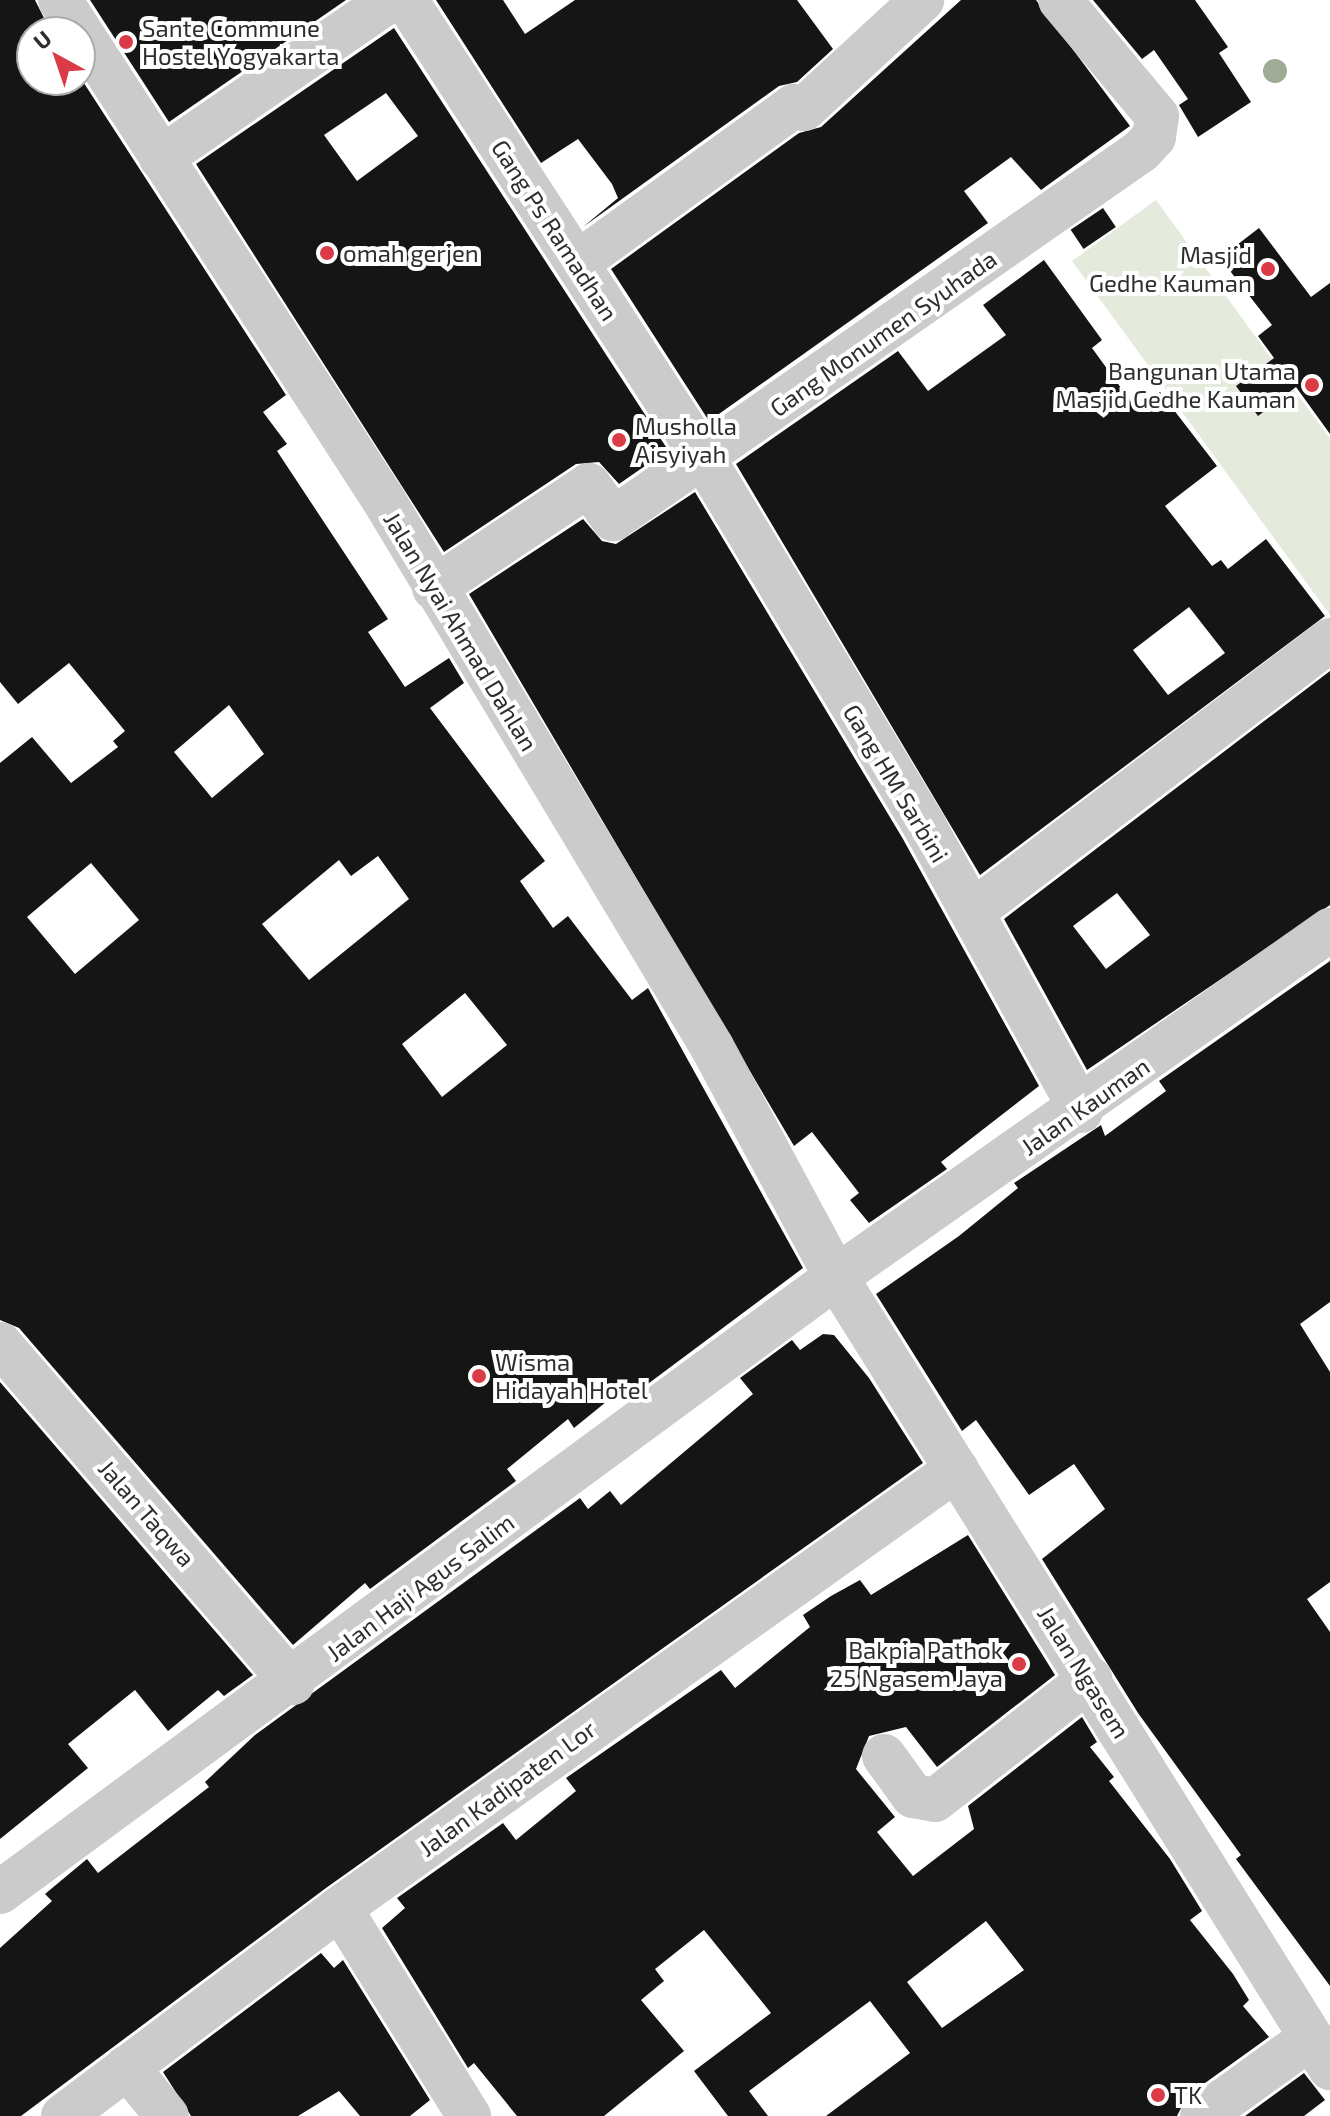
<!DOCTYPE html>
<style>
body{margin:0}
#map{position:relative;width:1330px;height:2116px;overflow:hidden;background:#fff;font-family:"Exo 2",sans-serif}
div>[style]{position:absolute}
.green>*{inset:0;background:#e4eadc}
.building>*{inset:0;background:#151515;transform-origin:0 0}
.minor>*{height:44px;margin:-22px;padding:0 22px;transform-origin:22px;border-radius:22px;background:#cbcbcb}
.trees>*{width:24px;height:24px;margin:-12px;border-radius:50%;background:#9fab95}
.dots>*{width:22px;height:22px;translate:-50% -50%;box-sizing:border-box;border:4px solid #fff;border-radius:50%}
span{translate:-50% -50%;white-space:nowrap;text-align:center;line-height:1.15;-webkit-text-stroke:8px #fff;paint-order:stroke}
.poi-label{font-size:24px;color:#2e2e2e}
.left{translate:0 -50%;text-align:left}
.right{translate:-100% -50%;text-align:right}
.street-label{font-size:24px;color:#2e2e2e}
.north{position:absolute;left:16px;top:16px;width:80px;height:80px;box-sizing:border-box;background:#fff;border:2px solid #ababab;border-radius:50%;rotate:320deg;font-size:22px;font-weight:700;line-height:32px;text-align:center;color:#2e2e2e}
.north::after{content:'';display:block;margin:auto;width:28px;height:36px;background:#db3a47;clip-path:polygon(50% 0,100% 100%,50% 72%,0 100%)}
</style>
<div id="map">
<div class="green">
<i style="clip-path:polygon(1156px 200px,1330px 439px,1330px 615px,1072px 261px)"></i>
</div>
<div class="building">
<i style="clip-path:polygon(evenodd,0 0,35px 0,51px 32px,32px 32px,32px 80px,80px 77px,286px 395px,263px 412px,287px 444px,277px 451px,388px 619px,368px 632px,405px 687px,449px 658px,464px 683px,430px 708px,545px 861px,520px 881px,553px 928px,568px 916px,632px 1000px,648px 988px,803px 1268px,629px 1398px,622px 1389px,574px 1428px,568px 1419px,507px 1469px,516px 1481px,370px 1589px,365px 1583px,293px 1645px,19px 1328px,0 1320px,0 763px,32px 737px,71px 783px,118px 747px,113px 741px,125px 731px,69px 663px,18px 704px,0 682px,0 0,229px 705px,264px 754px,212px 798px,174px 752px,229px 705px,0 0,378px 856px,409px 899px,309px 980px,262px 924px,339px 860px,351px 876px,378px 856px,0 0,91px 863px,139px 920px,75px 974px,27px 917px,91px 863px,0 0,465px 993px,507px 1045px,442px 1097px,402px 1044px,465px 993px)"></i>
<i style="clip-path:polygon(90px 0,346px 0,169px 122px)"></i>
<i style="clip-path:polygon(436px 0,503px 0,525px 34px,575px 0,797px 0,833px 49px,797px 82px,779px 86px,583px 227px,618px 198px,612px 184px,578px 139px,541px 163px)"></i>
<i style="clip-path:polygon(961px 0,1036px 0,1130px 126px,1041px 190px,1011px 157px,964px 191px,988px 223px,709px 421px,611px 269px,799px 133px,821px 127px)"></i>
<i style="clip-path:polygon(1093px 0,1195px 0,1228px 47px,1219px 53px,1251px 102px,1198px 137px,1179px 105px,1188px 99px,1154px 50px,1142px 59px)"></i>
<i style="clip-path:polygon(evenodd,394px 28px,668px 450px,619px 484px,599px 462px,576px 464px,444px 552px,196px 164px,394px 28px,386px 93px,418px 136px,357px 181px,324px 135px,386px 93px)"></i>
<i style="left:1103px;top:208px;width:23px;height:39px;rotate:56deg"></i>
<i style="clip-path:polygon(1259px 228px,1311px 297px,1330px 283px,1330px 434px,1296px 387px,1258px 416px,1236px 386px,1274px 358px,1258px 336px,1272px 325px,1220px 258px)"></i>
<i style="clip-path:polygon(evenodd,1044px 260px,1102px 340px,1092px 348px,1137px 410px,1160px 392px,1217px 466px,1165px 506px,1212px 566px,1221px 560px,1228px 569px,1266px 539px,1325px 616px,980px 875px,736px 464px,898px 351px,928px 391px,1006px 335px,983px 305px,1044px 260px,1189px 607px,1225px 653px,1168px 695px,1133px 650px,1189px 607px)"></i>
<i style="clip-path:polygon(695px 492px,903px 839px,1039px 1086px,941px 1162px,947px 1169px,869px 1223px,850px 1200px,859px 1193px,812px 1132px,794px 1146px,469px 594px,583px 519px,602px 541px,616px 544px)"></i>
<i style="clip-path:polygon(evenodd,1330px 671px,1330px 905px,1087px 1070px,1004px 919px,1330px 671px,1117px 893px,1150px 935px,1106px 969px,1073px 926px,1117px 893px)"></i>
<i style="clip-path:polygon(1330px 961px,1330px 1302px,1300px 1324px,1330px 1372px,1330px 1582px,1307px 1599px,1330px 1632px,1330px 1986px,1236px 1859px,1241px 1855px,1138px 1713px,1042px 1559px,1105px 1509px,1074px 1464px,1029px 1495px,976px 1420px,962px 1431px,876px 1294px,959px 1236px,1018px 1188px,1014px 1183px,1101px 1125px,1105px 1136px,1166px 1091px,1159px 1081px)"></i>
<i style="clip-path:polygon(823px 1334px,834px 1335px,869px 1378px,923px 1463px,326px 1888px,21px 2116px,0 2116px,0 1948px,52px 1901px,45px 1894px,87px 1859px,98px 1873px,209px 1787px,205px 1782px,255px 1735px,580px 1498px,588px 1509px,610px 1491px,621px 1505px,753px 1394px,740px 1378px,792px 1340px,800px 1350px)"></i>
<i style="clip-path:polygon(0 1382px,253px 1675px,224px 1696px,218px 1690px,168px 1731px,135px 1690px,68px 1744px,88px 1768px,0 1839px)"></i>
<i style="clip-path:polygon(evenodd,968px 1535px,1055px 1675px,937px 1767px,906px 1727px,869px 1736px,856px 1769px,895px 1817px,877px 1832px,913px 1876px,974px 1829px,968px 1806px,1082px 1717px,1097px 1742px,1090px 1747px,1114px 1777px,1109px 1781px,1170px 1859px,1202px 1911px,1190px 1920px,1233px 1974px,1249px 2000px,1243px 2006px,1269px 2037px,1187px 2096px,1177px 2116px,826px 2116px,910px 2053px,870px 2001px,749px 2091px,768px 2116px,728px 2116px,694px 2071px,771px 2013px,704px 1930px,655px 1969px,664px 1981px,641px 2000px,684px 2051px,604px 2116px,517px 2116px,474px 2063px,468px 2068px,382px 1928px,405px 1908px,397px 1898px,503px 1823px,516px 1840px,576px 1791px,566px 1778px,721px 1670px,735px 1688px,810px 1627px,803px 1615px,831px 1596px,860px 1580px,871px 1595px,968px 1535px,986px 1921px,1024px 1970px,942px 2028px,907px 1982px,986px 1921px)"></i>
<i style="clip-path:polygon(321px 1953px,334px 1968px,343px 1960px,430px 2100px,410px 2116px,360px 2116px,339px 2091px,298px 2116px,191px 2116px,163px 2072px)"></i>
<i style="clip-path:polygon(1304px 2073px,1325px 2100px,1304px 2116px,1245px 2116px)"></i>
</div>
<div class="minor">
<i style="left:60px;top:0;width:594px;rotate:57.09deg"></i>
<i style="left:383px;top:499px;width:639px;rotate:59.02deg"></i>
<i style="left:712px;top:1047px;width:261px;rotate:61.7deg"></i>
<i style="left:836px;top:1277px;width:933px;rotate:58.01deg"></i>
<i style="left:406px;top:0;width:547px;rotate:57.01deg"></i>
<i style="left:704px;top:459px;width:429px;rotate:59deg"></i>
<i style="left:925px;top:827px;width:324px;rotate:61.2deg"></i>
<i style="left:161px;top:158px;width:278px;rotate:-34.6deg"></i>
<i style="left:577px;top:263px;width:268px;rotate:-35.9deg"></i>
<i style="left:794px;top:106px;width:10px;rotate:17deg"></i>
<i style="left:804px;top:109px;width:161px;rotate:-42.7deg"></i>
<i style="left:434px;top:588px;width:186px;rotate:-33.6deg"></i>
<i style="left:589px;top:485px;width:42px;rotate:54.8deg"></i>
<i style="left:613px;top:519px;width:644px;rotate:-34.88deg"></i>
<i style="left:1141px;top:151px;width:19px;rotate:-47deg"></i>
<i style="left:1154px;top:137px;width:21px;rotate:-82deg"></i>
<i style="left:1157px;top:116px;width:151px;rotate:-129.9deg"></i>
<i style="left:972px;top:912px;width:450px;rotate:-37.2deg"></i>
<i style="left:0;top:1344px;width:448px;rotate:49.2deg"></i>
<i style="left:884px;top:1756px;width:49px;rotate:54.1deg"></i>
<i style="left:913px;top:1796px;width:22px;rotate:10deg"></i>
<i style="left:935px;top:1800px;width:197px;rotate:-38deg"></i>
<i style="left:0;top:1892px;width:1038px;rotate:-36.34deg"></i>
<i style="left:836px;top:1277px;width:604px;rotate:-35.09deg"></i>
<i style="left:340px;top:1908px;width:245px;rotate:58.2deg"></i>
<i style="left:127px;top:2067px;width:63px;rotate:50.8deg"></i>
<i style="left:63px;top:2116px;width:346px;rotate:-36.9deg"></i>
<i style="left:340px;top:1908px;width:757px;rotate:-35.43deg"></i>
<i style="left:1202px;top:2116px;width:132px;rotate:-35.7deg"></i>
</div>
<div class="trees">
<i style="left:1275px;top:71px"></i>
</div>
<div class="dots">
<i style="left:126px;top:42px;background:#db3a47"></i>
<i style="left:327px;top:253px;background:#db3a47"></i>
<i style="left:1268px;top:269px;background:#db3a47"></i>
<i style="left:1312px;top:385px;background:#db3a47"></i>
<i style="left:619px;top:440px;background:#db3a47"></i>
<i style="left:479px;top:1376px;background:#db3a47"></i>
<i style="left:1019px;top:1664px;background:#db3a47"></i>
<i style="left:1158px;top:2095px;background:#db3a47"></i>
</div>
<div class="poi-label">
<span class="left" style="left:142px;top:42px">Sante Commune<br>Hostel Yogyakarta</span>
<span class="left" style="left:343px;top:253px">omah gerjen</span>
<span class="right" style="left:1252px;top:269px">Masjid<br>Gedhe Kauman</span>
<span class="right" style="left:1296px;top:385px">Bangunan Utama<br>Masjid Gedhe Kauman</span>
<span class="left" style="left:635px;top:440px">Musholla<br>Aisyiyah</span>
<span class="left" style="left:495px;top:1376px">Wisma<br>Hidayah Hotel</span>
<span class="right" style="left:1003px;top:1664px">Bakpia Pathok<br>25 Ngasem Jaya</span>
<span class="left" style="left:1174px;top:2095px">TK</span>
</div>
<div class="street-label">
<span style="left:555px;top:230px;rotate:57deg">Gang Ps Ramadhan</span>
<span style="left:883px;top:333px;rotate:-35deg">Gang Monumen Syuhada</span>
<span style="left:461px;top:631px;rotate:59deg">Jalan Nyai Ahmad Dahlan</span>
<span style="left:896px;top:783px;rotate:59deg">Gang HM Sarbini</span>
<span style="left:1085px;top:1106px;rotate:-35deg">Jalan Kauman</span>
<span style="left:147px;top:1513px;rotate:49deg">Jalan Taqwa</span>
<span style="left:420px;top:1587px;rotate:-37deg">Jalan Haji Agus Salim</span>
<span style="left:1084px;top:1672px;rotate:58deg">Jalan Ngasem</span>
<span style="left:507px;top:1788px;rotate:-36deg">Jalan Kadipaten Lor</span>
</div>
<div class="north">U</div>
</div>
